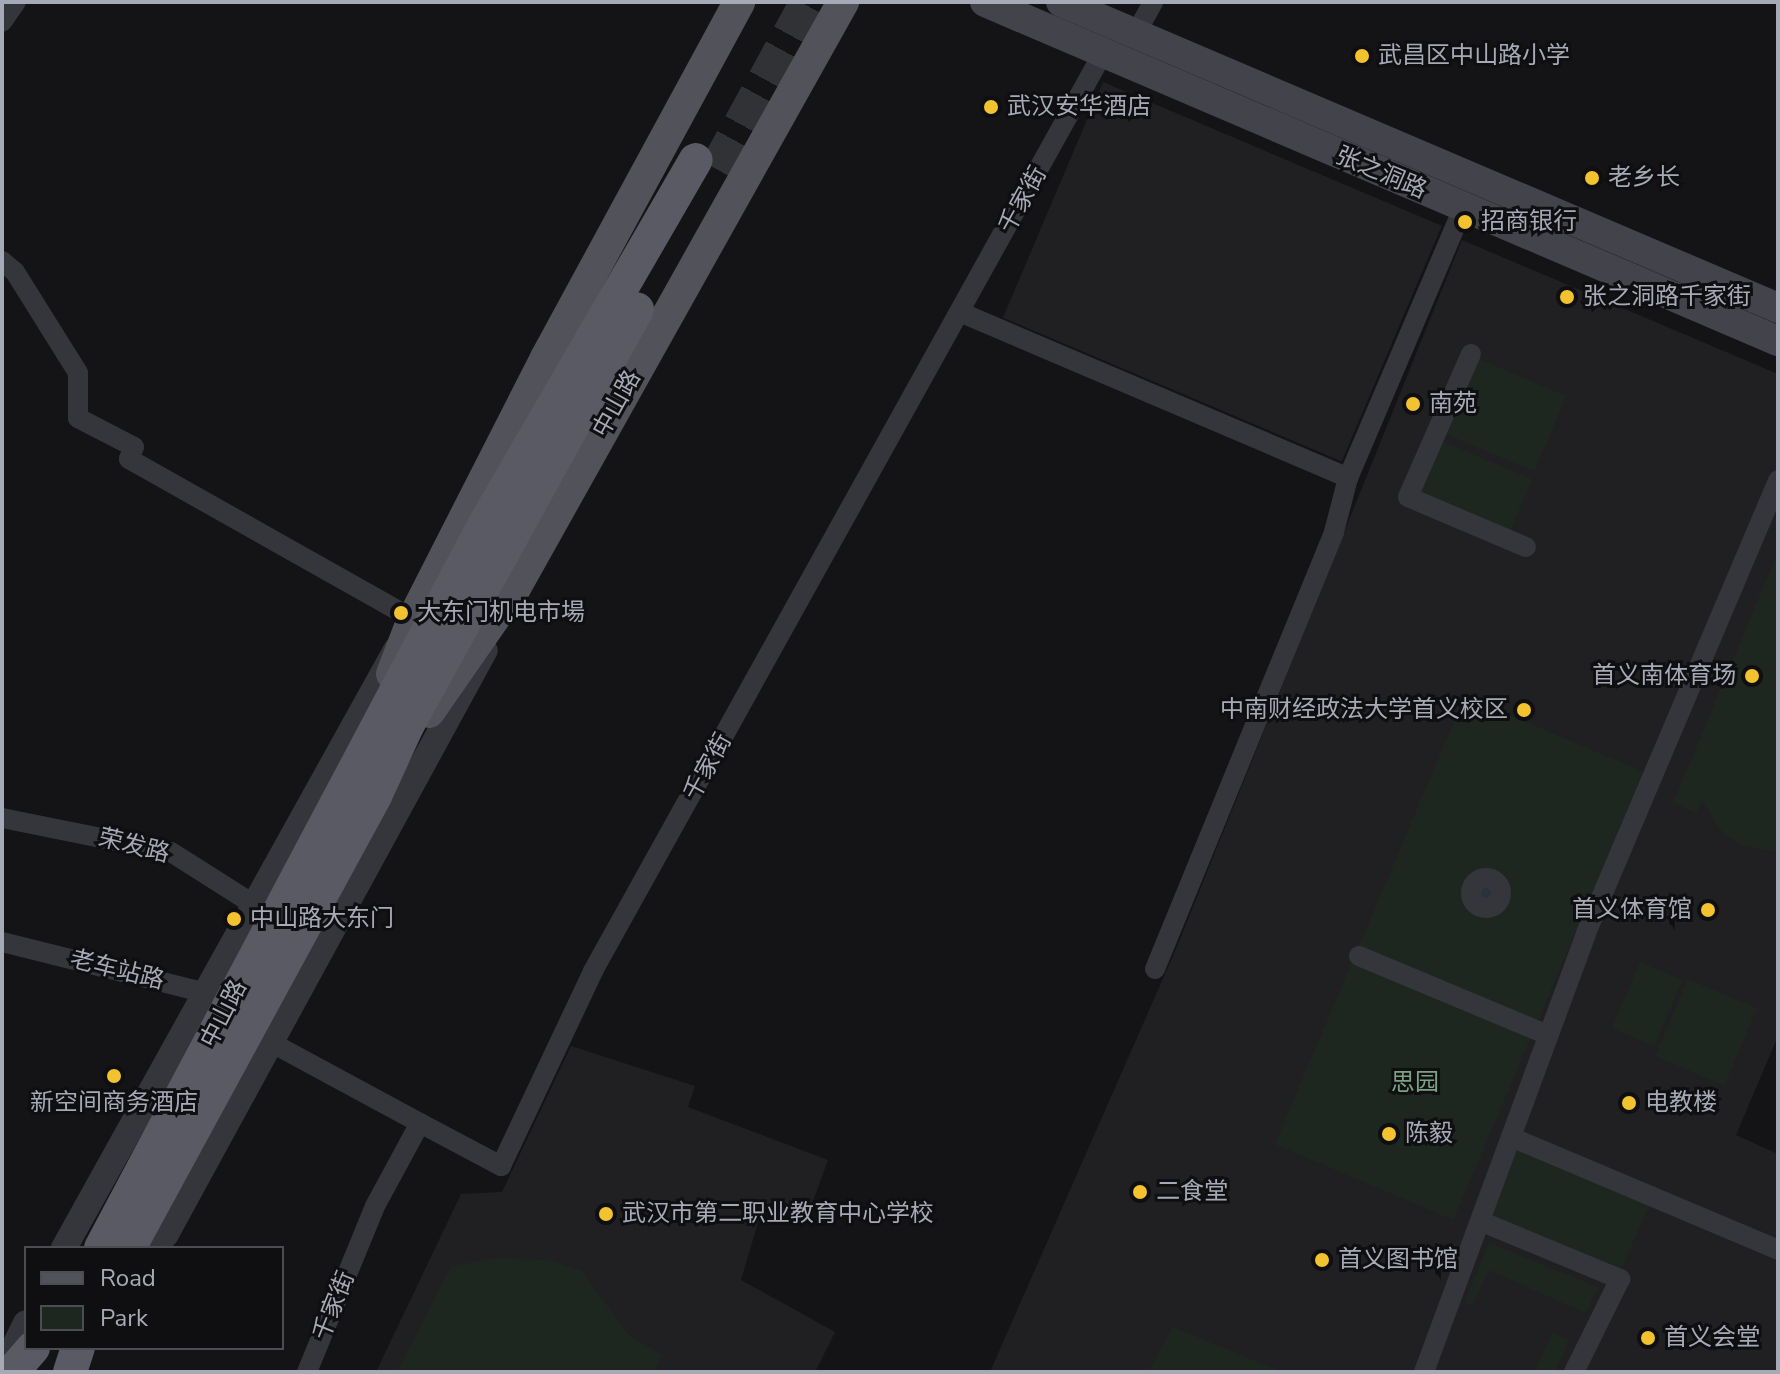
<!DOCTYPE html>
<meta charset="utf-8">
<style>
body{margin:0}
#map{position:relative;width:1780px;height:1374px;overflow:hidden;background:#141416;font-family:"Nunito Sans","Noto Sans SC",sans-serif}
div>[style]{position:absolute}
.built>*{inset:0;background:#202023;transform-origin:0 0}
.green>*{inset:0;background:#1e2620;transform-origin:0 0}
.water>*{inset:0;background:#2a323a}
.round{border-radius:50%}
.trunk-tunnel>*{height:34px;margin-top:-17px;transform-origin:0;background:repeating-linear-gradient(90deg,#313236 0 34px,transparent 0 51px)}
.minor>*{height:20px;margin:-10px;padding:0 10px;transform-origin:10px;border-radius:10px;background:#35363b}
.minor>.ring{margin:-10px;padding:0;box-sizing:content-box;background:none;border:20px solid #35363b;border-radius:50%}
.tertiary>*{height:26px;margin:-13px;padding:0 13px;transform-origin:13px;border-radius:13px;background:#35363b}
.secondary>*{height:30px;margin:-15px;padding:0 15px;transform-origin:15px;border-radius:15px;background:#43444b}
.primary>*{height:32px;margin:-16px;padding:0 16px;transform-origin:16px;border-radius:16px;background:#51525a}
.trunk>*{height:34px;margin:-17px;padding:0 17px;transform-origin:17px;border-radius:17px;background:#595a63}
.dots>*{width:22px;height:22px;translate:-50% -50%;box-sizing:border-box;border:4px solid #0f0f11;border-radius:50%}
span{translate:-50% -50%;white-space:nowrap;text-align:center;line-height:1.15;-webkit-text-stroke:6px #0f0f11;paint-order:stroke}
.poi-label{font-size:24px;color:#a6a9b6}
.left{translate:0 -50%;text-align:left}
.right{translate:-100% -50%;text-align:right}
.street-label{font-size:24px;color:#a6a9b6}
.park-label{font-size:24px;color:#7da282}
.frame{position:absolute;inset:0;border:4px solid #a6a9b6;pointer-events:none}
.legend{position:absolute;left:24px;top:1246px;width:260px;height:104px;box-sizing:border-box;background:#0f0f11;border:2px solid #4b4d53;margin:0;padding:10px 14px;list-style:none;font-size:24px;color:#a6a9b6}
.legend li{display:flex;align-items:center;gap:16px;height:40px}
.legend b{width:40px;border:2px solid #4b4d53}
</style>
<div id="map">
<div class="built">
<i style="left:1103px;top:82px;width:368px;height:256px;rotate:23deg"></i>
<i style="clip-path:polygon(1462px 240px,1778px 374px,1778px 1036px,1736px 1135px,1778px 1154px,1778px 1372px,990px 1372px,1176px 949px)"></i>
<i style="clip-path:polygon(571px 1046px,695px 1086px,688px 1107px,828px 1160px,805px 1223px,763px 1206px,741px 1280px,835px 1332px,815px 1372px,376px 1372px,461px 1194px,502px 1192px)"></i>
</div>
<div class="green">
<i style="left:1479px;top:359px;width:95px;height:82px;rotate:23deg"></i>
<i style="left:1442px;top:441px;width:98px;height:58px;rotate:23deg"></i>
<i style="clip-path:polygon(1778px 552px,1778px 851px,1774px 851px,1747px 847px,1724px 835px,1702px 801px,1696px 813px,1673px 803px)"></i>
<i style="left:1465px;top:696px;width:194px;height:487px;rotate:23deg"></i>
<i style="left:1640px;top:962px;width:46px;height:72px;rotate:23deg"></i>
<i style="left:1688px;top:979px;width:75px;height:84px;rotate:23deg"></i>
<i style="left:1516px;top:1144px;width:147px;height:80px;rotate:24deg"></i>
<i style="clip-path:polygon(1489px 1243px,1598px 1287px,1585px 1313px,1489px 1270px,1473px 1305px,1464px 1303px)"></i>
<i style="clip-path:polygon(497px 1258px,548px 1260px,581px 1270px,628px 1334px,662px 1355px,654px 1372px,397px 1372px,451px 1266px)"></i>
<i style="clip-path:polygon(1173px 1327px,1283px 1372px,1148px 1372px)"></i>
<i style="clip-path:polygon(1552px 1332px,1569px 1340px,1555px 1372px,1535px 1372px)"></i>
</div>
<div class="water">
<i class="round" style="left:1477px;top:883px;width:18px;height:18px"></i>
</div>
<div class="trunk-tunnel">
<i style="left:716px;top:169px;width:190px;rotate:-61.4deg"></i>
</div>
<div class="minor">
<i style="left:2px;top:22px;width:24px;rotate:-55deg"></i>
<i style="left:1135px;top:35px;width:38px;rotate:-61deg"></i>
<i style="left:2px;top:261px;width:17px;rotate:40deg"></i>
<i style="left:15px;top:272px;width:119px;rotate:58deg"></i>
<i style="left:78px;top:373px;width:45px;rotate:90deg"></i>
<i style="left:78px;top:418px;width:63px;rotate:27.4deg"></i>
<i style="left:134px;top:447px;width:13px;rotate:113deg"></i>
<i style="left:129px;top:459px;width:326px;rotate:29.4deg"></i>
<i style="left:962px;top:313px;width:420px;rotate:23.1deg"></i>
<i style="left:1471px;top:354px;width:156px;rotate:113.8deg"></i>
<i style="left:1408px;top:497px;width:128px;rotate:23deg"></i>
<i style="left:2px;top:818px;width:172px;rotate:11.4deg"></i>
<i style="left:171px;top:852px;width:97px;rotate:32.4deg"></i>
<i class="ring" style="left:1471px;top:878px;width:10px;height:10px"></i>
<i style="left:2px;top:942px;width:224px;rotate:14deg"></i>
<i style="left:1359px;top:956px;width:205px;rotate:22.7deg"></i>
<i style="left:1155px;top:969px;width:472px;rotate:-67.7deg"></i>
<i style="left:1334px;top:532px;width:56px;rotate:-75.5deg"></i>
<i style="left:1348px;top:478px;width:293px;rotate:-66.9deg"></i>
<i style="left:259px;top:1036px;width:183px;rotate:28.4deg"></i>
<i style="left:1511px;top:1137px;width:290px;rotate:22.9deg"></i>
<i style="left:1480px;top:1221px;width:152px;rotate:22.5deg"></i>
<i style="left:1620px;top:1279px;width:104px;rotate:116.3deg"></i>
<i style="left:307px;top:1372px;width:179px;rotate:-67.7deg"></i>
<i style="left:375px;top:1206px;width:94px;rotate:-61.5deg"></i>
<i style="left:420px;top:1123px;width:92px;rotate:28deg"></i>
<i style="left:501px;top:1166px;width:216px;rotate:-64.7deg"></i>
<i style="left:593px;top:971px;width:1050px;rotate:-60.95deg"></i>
<i style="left:1424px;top:1372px;width:468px;rotate:-69.7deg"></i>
<i style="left:1586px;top:933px;width:492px;rotate:-67deg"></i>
</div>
<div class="tertiary">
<i style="left:64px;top:1248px;width:684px;rotate:-60.96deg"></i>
<i style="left:153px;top:1248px;width:19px;rotate:-47deg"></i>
<i style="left:166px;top:1234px;width:665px;rotate:-61.36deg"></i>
<i style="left:3px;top:1370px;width:52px;rotate:-63.9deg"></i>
</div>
<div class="secondary">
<i style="left:985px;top:2px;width:862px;rotate:23.15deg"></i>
<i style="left:1061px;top:2px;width:780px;rotate:23.11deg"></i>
</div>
<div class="primary">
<i style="left:392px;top:674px;width:59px;rotate:-69.1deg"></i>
<i style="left:413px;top:619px;width:293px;rotate:-63deg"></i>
<i style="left:546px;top:358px;width:405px;rotate:-61.5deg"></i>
<i style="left:429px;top:712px;width:151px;rotate:-55.3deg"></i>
<i style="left:515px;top:588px;width:672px;rotate:-60.76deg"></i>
</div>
<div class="trunk">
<i style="left:101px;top:1248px;width:824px;rotate:-62.07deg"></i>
<i style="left:487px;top:520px;width:416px;rotate:-59.9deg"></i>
<i style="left:129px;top:1248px;width:515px;rotate:-61.44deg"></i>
<i style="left:375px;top:796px;width:77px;rotate:-65.4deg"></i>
<i style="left:407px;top:726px;width:476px;rotate:-61.1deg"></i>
<i style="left:12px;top:1372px;width:32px;rotate:-49deg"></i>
<i style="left:70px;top:1372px;width:25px;rotate:-72deg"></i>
</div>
<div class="dots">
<i style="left:1362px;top:56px;background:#f3c32f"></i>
<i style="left:991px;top:107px;background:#f3c32f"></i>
<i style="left:1592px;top:178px;background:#f3c32f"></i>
<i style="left:1465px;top:222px;background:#f3c32f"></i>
<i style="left:1567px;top:297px;background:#f3c32f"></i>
<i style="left:1413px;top:404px;background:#f3c32f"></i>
<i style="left:401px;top:613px;background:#f3c32f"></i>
<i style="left:1752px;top:676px;background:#f3c32f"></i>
<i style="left:1524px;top:710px;background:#f3c32f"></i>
<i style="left:1708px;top:910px;background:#f3c32f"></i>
<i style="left:234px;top:919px;background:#f3c32f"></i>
<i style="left:114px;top:1076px;background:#f3c32f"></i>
<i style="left:1629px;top:1103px;background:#f3c32f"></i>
<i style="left:1389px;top:1134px;background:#f3c32f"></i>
<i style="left:1140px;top:1192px;background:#f3c32f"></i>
<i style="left:606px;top:1214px;background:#f3c32f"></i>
<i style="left:1322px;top:1260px;background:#f3c32f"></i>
<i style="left:1648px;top:1338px;background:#f3c32f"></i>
</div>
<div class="poi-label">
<span class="left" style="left:1378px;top:56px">武昌区中山路小学</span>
<span class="left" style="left:1007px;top:107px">武汉安华酒店</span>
<span class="left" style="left:1608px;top:178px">老乡长</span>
<span class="left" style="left:1481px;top:222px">招商银行</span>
<span class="left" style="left:1583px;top:297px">张之洞路千家街</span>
<span class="left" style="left:1429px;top:404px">南苑</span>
<span class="left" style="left:417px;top:613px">大东门机电市場</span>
<span class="right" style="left:1736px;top:676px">首义南体育场</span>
<span class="right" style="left:1508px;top:710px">中南财经政法大学首义校区</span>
<span class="right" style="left:1692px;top:910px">首义体育馆</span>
<span class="left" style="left:250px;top:919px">中山路大东门</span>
<span style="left:114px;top:1103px">新空间商务酒店</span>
<span class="left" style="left:1645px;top:1103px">电教楼</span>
<span class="left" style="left:1405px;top:1134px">陈毅</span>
<span class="left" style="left:1156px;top:1192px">二食堂</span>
<span class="left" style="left:622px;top:1214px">武汉市第二职业教育中心学校</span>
<span class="left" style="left:1338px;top:1260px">首义图书馆</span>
<span class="left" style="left:1664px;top:1338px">首义会堂</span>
</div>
<div class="street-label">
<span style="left:1381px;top:173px;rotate:23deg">张之洞路</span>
<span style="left:1023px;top:200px;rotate:-61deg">千家街</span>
<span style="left:617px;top:404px;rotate:-61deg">中山路</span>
<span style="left:708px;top:767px;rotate:-61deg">千家街</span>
<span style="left:134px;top:846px;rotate:14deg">荣发路</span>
<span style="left:117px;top:970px;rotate:14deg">老车站路</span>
<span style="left:224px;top:1014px;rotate:-63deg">中山路</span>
<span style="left:334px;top:1306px;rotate:-68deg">千家街</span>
</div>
<div class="park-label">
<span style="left:1415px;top:1083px">思园</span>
</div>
<div class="frame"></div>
<ul class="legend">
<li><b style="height:10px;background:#51525a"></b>Road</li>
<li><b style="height:22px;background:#1e2620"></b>Park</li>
</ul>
</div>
